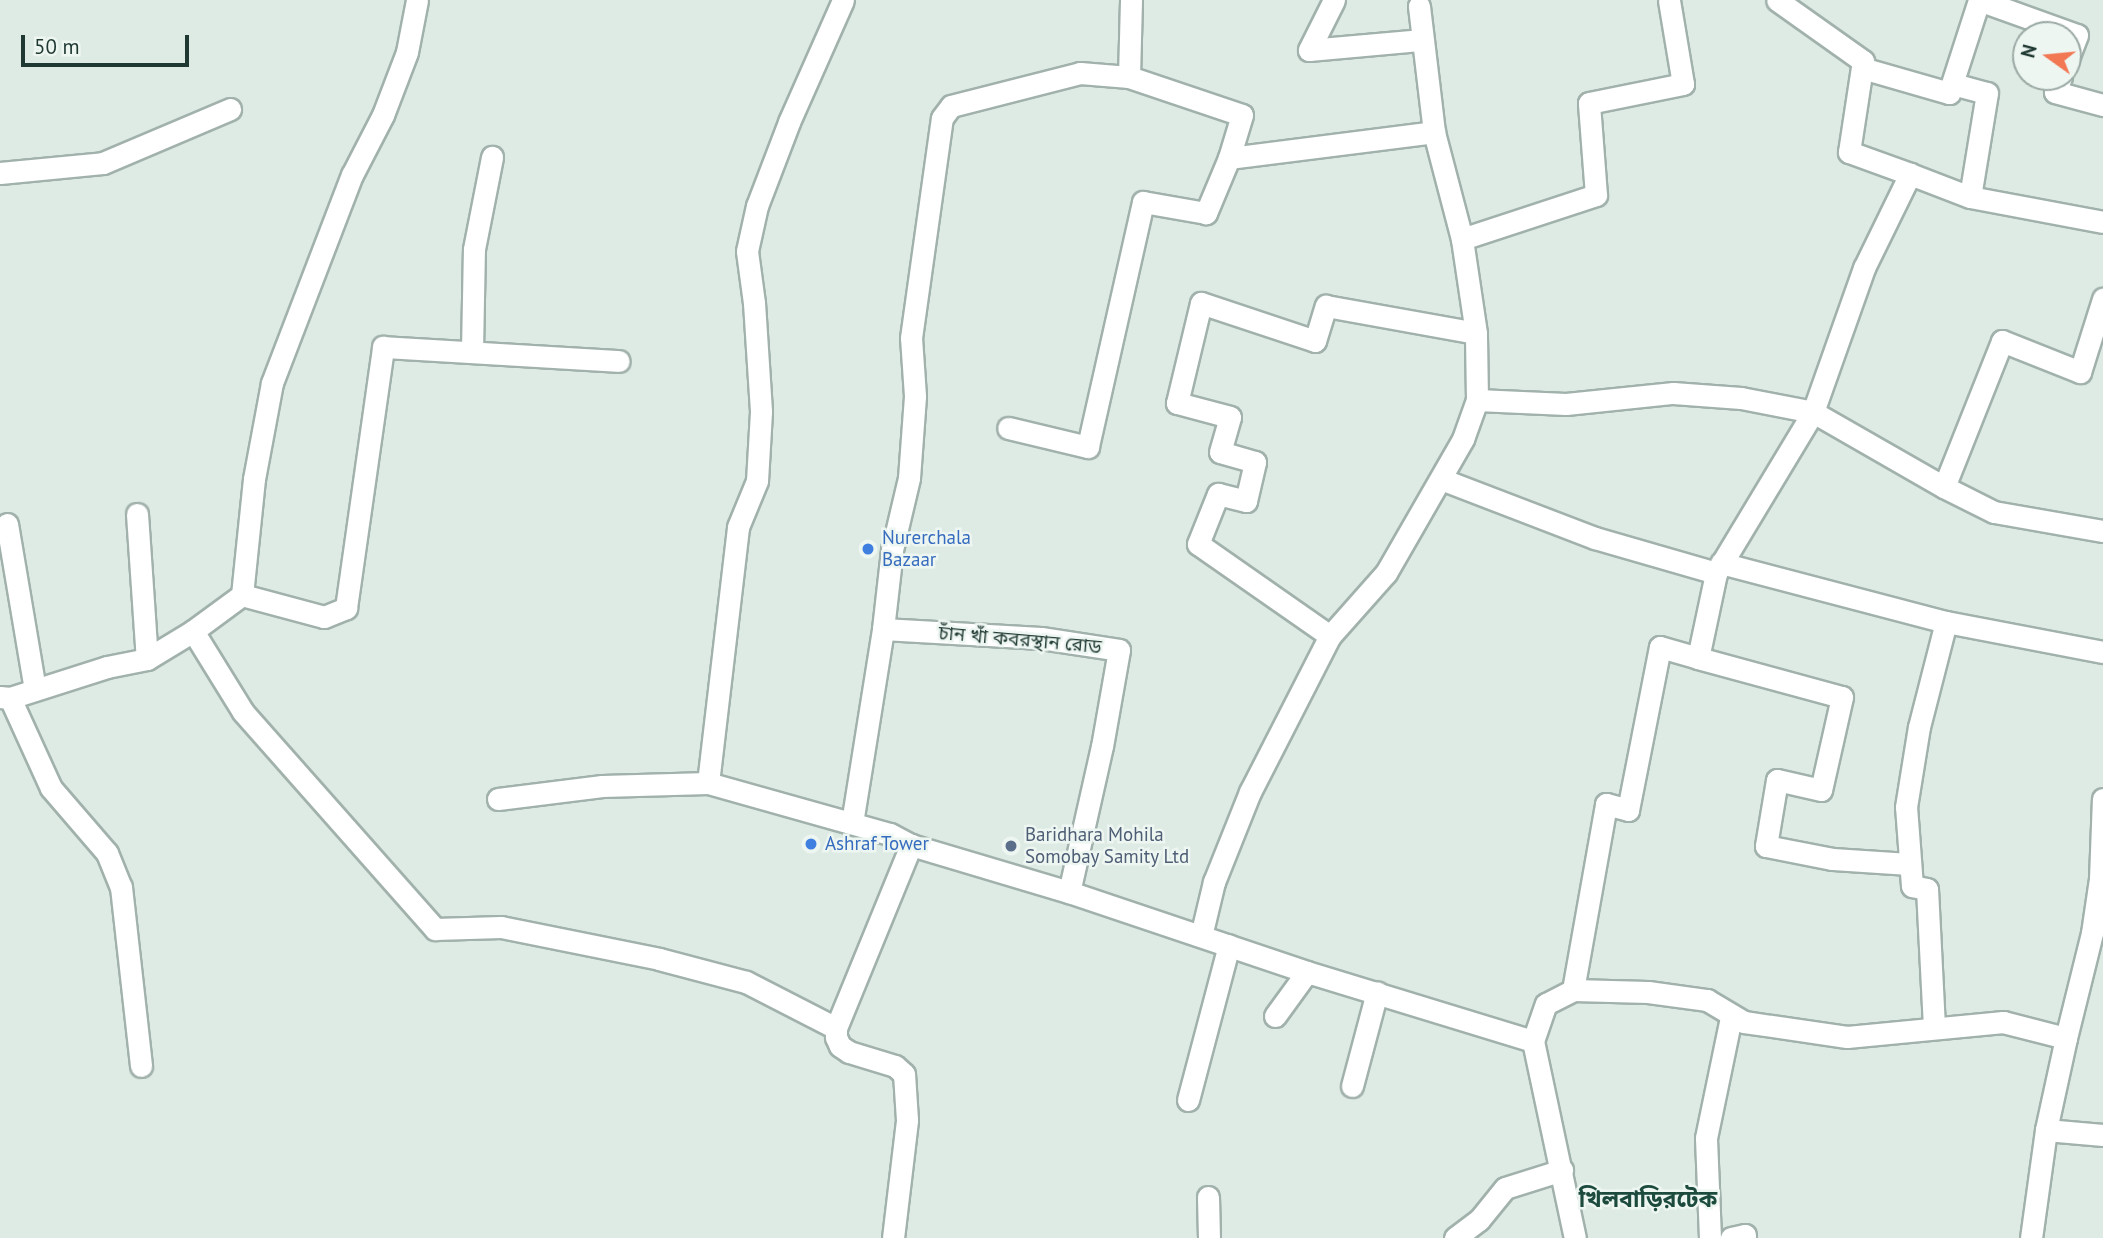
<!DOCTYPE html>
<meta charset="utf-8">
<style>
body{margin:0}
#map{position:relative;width:2103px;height:1238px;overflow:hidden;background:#deeae4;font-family:"PT Sans","Noto Sans Bengali",sans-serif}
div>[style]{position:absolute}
.roads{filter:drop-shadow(2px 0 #a1b1ab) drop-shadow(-2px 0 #a1b1ab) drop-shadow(0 2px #a1b1ab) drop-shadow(0 -2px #a1b1ab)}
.street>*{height:21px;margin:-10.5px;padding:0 10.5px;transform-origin:10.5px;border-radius:10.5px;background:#fff}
.dots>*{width:19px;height:19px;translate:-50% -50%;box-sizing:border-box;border:4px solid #eef6f2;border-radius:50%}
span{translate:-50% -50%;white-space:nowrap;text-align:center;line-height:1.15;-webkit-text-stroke:5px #eef6f2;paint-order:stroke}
.shop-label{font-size:19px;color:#366cbe}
.left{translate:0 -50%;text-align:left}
.street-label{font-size:19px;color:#1f3932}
.service-label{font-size:19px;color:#4e5e75}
.quarter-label{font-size:23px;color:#1c4b3e;font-weight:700}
.north{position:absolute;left:2012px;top:21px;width:70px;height:70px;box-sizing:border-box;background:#eef6f2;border:2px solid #9baaa5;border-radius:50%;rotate:285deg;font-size:19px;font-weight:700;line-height:28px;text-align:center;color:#1f3932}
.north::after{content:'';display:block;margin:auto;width:24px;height:32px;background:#f27753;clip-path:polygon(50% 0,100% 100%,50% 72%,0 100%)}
.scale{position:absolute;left:21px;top:35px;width:168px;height:32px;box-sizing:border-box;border:4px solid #1f3932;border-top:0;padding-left:9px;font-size:21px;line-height:24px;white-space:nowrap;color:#1f3932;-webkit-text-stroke:5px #eef6f2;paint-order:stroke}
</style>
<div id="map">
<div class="roads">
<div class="street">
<i style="left:1334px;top:0;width:56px;rotate:116.6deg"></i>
<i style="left:1309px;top:50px;width:111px;rotate:-5.1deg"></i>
<i style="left:1862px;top:68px;width:91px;rotate:16deg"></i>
<i style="left:1949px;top:93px;width:98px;rotate:-72.1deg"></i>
<i style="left:1979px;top:0;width:104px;rotate:19.7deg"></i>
<i style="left:2077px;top:35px;width:25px;rotate:111deg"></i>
<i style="left:1129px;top:77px;width:77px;rotate:-88.5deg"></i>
<i style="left:2061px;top:77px;width:16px;rotate:112deg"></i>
<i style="left:2055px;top:92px;width:50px;rotate:15.2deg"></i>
<i style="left:1953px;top:84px;width:35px;rotate:15deg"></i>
<i style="left:1987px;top:93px;width:105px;rotate:99.3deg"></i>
<i style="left:1970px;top:197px;width:135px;rotate:10.6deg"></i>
<i style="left:1229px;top:158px;width:207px;rotate:-7.2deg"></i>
<i style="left:0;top:173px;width:103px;rotate:-5.5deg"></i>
<i style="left:103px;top:163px;width:138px;rotate:-23deg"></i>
<i style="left:1910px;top:174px;width:64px;rotate:21deg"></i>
<i style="left:1462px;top:239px;width:141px;rotate:-18.2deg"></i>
<i style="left:1596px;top:195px;width:92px;rotate:-94.4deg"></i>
<i style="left:1589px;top:103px;width:96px;rotate:-11.4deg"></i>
<i style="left:1683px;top:84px;width:85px;rotate:-99.5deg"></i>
<i style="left:472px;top:351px;width:102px;rotate:-88.9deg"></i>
<i style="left:474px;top:249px;width:94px;rotate:-78.9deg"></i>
<i style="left:1477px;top:400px;width:89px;rotate:2.6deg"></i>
<i style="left:1566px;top:404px;width:108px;rotate:-5.9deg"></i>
<i style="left:1673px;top:393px;width:68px;rotate:4.2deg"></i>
<i style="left:1741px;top:398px;width:73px;rotate:11deg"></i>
<i style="left:1813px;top:412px;width:151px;rotate:29.8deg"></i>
<i style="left:1944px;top:487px;width:157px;rotate:-68.3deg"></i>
<i style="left:2002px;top:341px;width:84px;rotate:21.7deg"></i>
<i style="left:2080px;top:372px;width:77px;rotate:-72.5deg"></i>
<i style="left:1441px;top:479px;width:165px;rotate:21deg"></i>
<i style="left:1595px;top:538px;width:126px;rotate:16.1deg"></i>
<i style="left:1716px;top:573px;width:188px;rotate:-58.9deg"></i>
<i style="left:1813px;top:412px;width:153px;rotate:-70.5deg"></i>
<i style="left:1864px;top:268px;width:105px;rotate:-63.9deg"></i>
<i style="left:1910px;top:174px;width:65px;rotate:-160.2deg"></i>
<i style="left:1849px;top:152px;width:92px;rotate:-81.3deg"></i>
<i style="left:1863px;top:61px;width:105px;rotate:-144.7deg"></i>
<i style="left:1944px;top:487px;width:56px;rotate:26.6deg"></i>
<i style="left:1994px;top:512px;width:111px;rotate:9.9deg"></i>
<i style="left:137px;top:514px;width:145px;rotate:86.1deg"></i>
<i style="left:7px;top:524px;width:168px;rotate:80.4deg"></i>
<i style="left:1721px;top:563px;width:233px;rotate:14.7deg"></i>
<i style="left:1946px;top:622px;width:160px;rotate:10.8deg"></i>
<i style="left:242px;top:595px;width:85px;rotate:15deg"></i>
<i style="left:324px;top:617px;width:24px;rotate:-22deg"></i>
<i style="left:346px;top:608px;width:264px;rotate:-81.9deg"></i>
<i style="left:383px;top:347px;width:236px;rotate:3.4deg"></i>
<i style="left:883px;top:629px;width:158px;rotate:3.3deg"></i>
<i style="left:1041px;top:638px;width:79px;rotate:8.7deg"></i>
<i style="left:1119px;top:650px;width:97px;rotate:100deg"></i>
<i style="left:1102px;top:746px;width:150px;rotate:102.7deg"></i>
<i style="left:193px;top:631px;width:95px;rotate:58.3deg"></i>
<i style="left:243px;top:712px;width:290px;rotate:48.5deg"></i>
<i style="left:435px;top:929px;width:66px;rotate:-1.7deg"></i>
<i style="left:501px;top:927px;width:161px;rotate:11.4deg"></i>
<i style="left:659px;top:959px;width:90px;rotate:14.8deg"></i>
<i style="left:746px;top:982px;width:101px;rotate:27.1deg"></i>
<i style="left:1330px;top:636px;width:161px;rotate:-145.1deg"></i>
<i style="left:1198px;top:544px;width:54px;rotate:-68.2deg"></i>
<i style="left:1218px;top:494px;width:29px;rotate:14deg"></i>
<i style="left:1246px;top:501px;width:40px;rotate:-77deg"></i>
<i style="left:1255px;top:462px;width:36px;rotate:-164deg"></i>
<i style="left:1220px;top:452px;width:36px;rotate:-74deg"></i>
<i style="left:1230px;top:417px;width:55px;rotate:-165.2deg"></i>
<i style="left:1177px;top:403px;width:103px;rotate:-76.5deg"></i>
<i style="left:1201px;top:303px;width:120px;rotate:18.4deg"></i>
<i style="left:1315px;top:341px;width:37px;rotate:-73deg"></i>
<i style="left:1326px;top:306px;width:152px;rotate:10.2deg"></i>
<i style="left:1698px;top:658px;width:149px;rotate:15.2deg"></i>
<i style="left:1842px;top:697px;width:95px;rotate:102.7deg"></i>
<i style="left:1821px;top:790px;width:45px;rotate:-167.2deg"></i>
<i style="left:1777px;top:780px;width:67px;rotate:99.5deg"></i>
<i style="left:1766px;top:846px;width:67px;rotate:11.1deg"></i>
<i style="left:1832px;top:859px;width:78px;rotate:3.7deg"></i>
<i style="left:0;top:697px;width:10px;rotate:6deg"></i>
<i style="left:10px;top:698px;width:102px;rotate:-17.7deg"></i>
<i style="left:107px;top:667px;width:41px;rotate:-11.3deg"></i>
<i style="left:147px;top:659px;width:54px;rotate:-31.3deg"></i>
<i style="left:193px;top:631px;width:61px;rotate:-36.3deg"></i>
<i style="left:242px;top:595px;width:117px;rotate:-84.1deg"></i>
<i style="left:254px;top:479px;width:98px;rotate:-79.4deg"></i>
<i style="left:272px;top:383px;width:223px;rotate:-69deg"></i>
<i style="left:352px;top:175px;width:68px;rotate:-62.7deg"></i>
<i style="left:383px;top:115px;width:67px;rotate:-69.1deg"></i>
<i style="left:407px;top:52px;width:53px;rotate:-79.1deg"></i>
<i style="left:10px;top:698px;width:99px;rotate:65.5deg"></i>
<i style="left:51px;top:788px;width:86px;rotate:49.3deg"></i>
<i style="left:107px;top:853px;width:37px;rotate:68deg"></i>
<i style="left:121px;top:887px;width:180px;rotate:83.6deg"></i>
<i style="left:708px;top:783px;width:258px;rotate:-83.3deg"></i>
<i style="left:738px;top:527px;width:50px;rotate:-67.6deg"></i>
<i style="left:757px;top:481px;width:70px;rotate:-86.7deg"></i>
<i style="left:761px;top:411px;width:108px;rotate:-93.7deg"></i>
<i style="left:754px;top:303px;width:52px;rotate:-97.7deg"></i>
<i style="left:747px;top:251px;width:46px;rotate:-77.5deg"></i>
<i style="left:757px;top:206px;width:90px;rotate:-69.1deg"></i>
<i style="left:789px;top:122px;width:133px;rotate:-66.1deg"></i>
<i style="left:498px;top:799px;width:105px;rotate:-7.1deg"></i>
<i style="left:602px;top:786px;width:106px;rotate:-1.6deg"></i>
<i style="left:708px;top:783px;width:189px;rotate:15.7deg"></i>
<i style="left:890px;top:834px;width:24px;rotate:28deg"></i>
<i style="left:911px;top:845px;width:165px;rotate:16.6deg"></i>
<i style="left:1069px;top:892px;width:251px;rotate:18.6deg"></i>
<i style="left:1307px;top:972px;width:236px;rotate:17deg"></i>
<i style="left:1533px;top:1041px;width:39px;rotate:-71deg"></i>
<i style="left:1546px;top:1004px;width:30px;rotate:-27deg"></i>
<i style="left:1573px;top:990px;width:75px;rotate:1.5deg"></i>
<i style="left:1648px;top:992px;width:60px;rotate:7.7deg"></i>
<i style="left:1707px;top:1000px;width:43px;rotate:30.7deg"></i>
<i style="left:1744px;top:1022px;width:104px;rotate:8.3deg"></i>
<i style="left:1847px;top:1037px;width:157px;rotate:-5.5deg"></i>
<i style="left:2003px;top:1022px;width:65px;rotate:14.3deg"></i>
<i style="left:2066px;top:1038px;width:94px;rotate:102.3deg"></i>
<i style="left:2046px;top:1130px;width:109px;rotate:97.9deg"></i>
<i style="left:852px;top:823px;width:196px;rotate:-80.9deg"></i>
<i style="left:883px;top:629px;width:80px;rotate:-83.5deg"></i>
<i style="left:892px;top:550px;width:74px;rotate:-76.7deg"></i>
<i style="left:909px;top:478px;width:82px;rotate:-85.8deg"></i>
<i style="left:915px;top:396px;width:58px;rotate:-93.9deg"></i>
<i style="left:911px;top:338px;width:222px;rotate:-82deg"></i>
<i style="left:942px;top:118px;width:15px;rotate:-53deg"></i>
<i style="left:951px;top:106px;width:133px;rotate:-14.3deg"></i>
<i style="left:1080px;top:73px;width:49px;rotate:4.7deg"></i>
<i style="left:1129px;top:77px;width:119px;rotate:18.6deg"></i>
<i style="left:1242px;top:115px;width:45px;rotate:106.8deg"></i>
<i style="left:1229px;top:158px;width:60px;rotate:112.7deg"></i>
<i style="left:1206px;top:213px;width:64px;rotate:-170.1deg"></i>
<i style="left:1143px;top:202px;width:251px;rotate:102.7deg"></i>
<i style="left:1088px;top:447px;width:82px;rotate:-166.6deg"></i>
<i style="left:1201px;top:936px;width:56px;rotate:-76.5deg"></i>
<i style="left:1214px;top:882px;width:97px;rotate:-68.2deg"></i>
<i style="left:1250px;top:792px;width:175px;rotate:-62.9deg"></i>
<i style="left:1330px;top:636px;width:84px;rotate:-48.4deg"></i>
<i style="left:1386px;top:573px;width:155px;rotate:-60.1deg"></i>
<i style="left:1463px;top:439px;width:41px;rotate:-70.3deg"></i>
<i style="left:1477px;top:400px;width:67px;rotate:-90.9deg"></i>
<i style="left:1476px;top:333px;width:95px;rotate:-98.5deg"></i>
<i style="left:1462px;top:239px;width:111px;rotate:-104.7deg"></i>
<i style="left:1434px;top:132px;width:127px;rotate:-96.8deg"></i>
<i style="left:1573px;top:990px;width:189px;rotate:-79.9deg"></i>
<i style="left:1606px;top:804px;width:23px;rotate:15deg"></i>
<i style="left:1628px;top:810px;width:166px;rotate:-78.9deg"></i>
<i style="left:1660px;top:647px;width:40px;rotate:16deg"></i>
<i style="left:1698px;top:658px;width:87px;rotate:-78deg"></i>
<i style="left:1275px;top:1016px;width:54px;rotate:-54deg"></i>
<i style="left:1934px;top:1027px;width:138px;rotate:-92.9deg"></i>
<i style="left:1927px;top:889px;width:15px;rotate:-169deg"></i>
<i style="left:1912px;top:886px;width:79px;rotate:-94.3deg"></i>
<i style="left:1906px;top:807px;width:81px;rotate:-80.8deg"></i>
<i style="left:1919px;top:727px;width:108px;rotate:-75.6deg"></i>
<i style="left:2066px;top:1038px;width:108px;rotate:-76.1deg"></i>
<i style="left:2092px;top:933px;width:55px;rotate:-81.6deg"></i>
<i style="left:2100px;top:879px;width:80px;rotate:-87.9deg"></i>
<i style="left:1533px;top:1041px;width:201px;rotate:78deg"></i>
<i style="left:1352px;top:1086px;width:97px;rotate:-75.1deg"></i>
<i style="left:1188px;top:1100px;width:160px;rotate:-75.2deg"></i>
<i style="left:2046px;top:1130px;width:57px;rotate:5deg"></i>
<i style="left:1208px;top:1197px;width:41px;rotate:88.6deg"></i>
<i style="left:893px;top:1238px;width:119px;rotate:-83.2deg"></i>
<i style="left:907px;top:1120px;width:46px;rotate:-93.7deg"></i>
<i style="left:904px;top:1074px;width:12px;rotate:-138deg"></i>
<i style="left:895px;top:1066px;width:48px;rotate:-163.1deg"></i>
<i style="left:849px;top:1052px;width:11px;rotate:-146deg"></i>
<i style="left:840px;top:1046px;width:10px;rotate:-114deg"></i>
<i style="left:836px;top:1037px;width:9px;rotate:-90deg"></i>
<i style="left:836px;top:1028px;width:198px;rotate:-67.7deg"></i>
<i style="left:1455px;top:1238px;width:30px;rotate:-37deg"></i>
<i style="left:1479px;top:1220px;width:41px;rotate:-50.9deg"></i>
<i style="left:1505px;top:1188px;width:60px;rotate:-17.5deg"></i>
<i style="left:1710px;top:1238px;width:100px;rotate:-92.3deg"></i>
<i style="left:1706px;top:1138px;width:124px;rotate:-78.3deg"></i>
<i style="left:1731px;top:1238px;width:14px;rotate:-12deg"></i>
<i style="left:1745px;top:1235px;width:3px;rotate:90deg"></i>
</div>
</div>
<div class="dots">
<i style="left:868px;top:549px;background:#3f7fe0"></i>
<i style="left:811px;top:844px;background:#3f7fe0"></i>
<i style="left:1011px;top:846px;background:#5c6f8a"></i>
</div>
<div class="shop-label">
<span class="left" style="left:882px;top:549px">Nurerchala<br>Bazaar</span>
<span class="left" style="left:825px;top:844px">Ashraf Tower</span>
</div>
<div class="street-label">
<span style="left:1020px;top:640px;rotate:5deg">চাঁন খাঁ কবরস্থান রোড</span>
</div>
<div class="service-label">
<span class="left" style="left:1025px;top:846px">Baridhara Mohila<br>Somobay Samity Ltd</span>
</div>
<div class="quarter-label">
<span style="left:1648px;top:1199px">খিলবাড়িরটেক</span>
</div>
<div class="north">N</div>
<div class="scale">50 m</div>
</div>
